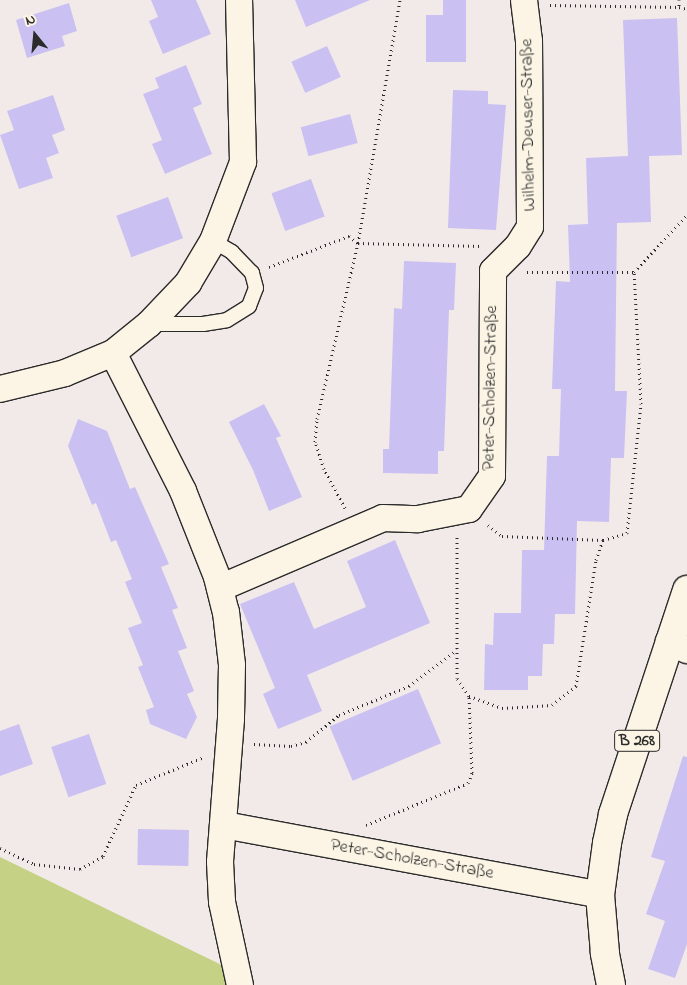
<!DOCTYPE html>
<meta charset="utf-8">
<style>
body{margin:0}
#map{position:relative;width:687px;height:985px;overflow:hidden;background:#f2eae8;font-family:"Indie Flower",sans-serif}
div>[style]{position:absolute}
.green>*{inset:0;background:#c5d184}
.building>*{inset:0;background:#cbc0f2;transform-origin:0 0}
.path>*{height:3px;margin-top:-1.5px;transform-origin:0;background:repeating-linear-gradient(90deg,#2b2b2b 0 1px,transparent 0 5px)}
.roads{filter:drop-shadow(1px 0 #2b2b2b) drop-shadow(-1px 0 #2b2b2b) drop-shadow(0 1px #2b2b2b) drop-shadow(0 -1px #2b2b2b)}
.lane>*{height:14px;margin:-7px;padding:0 7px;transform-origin:7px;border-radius:7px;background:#fcf5e5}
.street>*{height:26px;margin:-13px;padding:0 13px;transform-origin:13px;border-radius:13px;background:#fcf5e5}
.primary>*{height:28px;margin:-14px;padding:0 14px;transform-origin:14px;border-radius:14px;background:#fcf5e5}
span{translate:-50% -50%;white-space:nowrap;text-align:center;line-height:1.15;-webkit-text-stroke:4.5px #fcf5e5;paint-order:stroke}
.shield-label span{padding:1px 4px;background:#fcf5e5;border:1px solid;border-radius:4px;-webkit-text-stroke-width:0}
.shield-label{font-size:16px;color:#2b2b2b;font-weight:700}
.street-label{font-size:18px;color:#2b2b2b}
.north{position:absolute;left:10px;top:10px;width:50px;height:50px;-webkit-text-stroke:4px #fcf5e5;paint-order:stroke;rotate:343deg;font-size:14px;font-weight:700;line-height:20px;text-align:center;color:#2b2b2b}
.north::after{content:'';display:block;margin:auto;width:18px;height:22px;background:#2b2b2b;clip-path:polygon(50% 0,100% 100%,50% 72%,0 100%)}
</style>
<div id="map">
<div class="green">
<i style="clip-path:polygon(0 857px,236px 972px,238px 985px,0 985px)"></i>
</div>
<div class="building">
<i style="clip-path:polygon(151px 0,196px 0,211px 34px,163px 54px,149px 21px,158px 17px)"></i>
<i style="clip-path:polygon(295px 0,370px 0,306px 27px)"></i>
<i style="clip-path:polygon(443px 0,466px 0,466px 62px,426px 62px,426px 15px,443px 15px)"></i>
<i style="clip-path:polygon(69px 3px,77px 31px,62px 36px,65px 46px,27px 58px,16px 20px)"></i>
<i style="clip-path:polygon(677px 18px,682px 155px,649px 156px,651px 222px,617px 223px,615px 391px,627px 391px,624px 458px,611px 458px,609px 522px,577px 521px,575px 614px,555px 614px,554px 644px,543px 644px,542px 676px,528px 676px,528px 690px,484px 690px,485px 644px,493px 645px,494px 613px,521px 613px,522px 550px,544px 550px,547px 456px,559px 456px,561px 389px,552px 389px,556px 281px,570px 282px,568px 225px,588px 224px,586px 158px,628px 156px,623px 20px)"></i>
<i style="left:327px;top:46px;width:34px;height:39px;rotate:66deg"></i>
<i style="clip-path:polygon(186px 65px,202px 104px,193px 108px,212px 154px,165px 174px,152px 144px,162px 140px,143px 94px,159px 88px,155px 78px)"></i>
<i style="clip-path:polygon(453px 90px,488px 91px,488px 104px,506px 105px,496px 230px,448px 228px)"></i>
<i style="clip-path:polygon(53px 95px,65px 130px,52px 135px,59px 153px,46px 158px,53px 178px,19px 189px,0 135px,14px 130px,7px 111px)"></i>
<i style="left:350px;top:114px;width:30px;height:51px;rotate:75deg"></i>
<i style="left:311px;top:179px;width:40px;height:42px;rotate:70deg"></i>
<i style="left:168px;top:197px;width:44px;height:55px;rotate:70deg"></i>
<i style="clip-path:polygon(404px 261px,456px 263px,454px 310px,449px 310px,444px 451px,438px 451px,438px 474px,383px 473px,383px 449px,389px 449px,394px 308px,402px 309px)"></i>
<i style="clip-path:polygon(264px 404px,281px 436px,276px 438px,302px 497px,269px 511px,253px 470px,229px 422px)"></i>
<i style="clip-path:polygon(78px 419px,107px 431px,130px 489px,135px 487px,169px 564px,161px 567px,178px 608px,172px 610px,187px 648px,178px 651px,194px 691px,187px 694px,197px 717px,186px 739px,150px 724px,146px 710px,154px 707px,138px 667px,143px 665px,128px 628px,142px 623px,125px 582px,132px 579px,116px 540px,111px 542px,96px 503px,92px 505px,68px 446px)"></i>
<i style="clip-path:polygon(395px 540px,430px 623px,307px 675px,322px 711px,278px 729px,263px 694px,275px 688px,240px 604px,294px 582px,314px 629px,366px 607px,347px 561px)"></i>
<i style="left:418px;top:689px;width:59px;height:96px;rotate:67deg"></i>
<i style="clip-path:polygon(19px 724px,33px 764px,0 776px,0 731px)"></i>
<i style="left:89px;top:734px;width:53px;height:40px;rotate:71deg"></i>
<i style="clip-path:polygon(683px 756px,687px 757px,687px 944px,675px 978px,648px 969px,665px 921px,646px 914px,665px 861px,651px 857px)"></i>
<i style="left:138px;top:829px;width:51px;height:36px;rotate:1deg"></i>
</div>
<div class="path">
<i style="left:679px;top:0;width:7px;rotate:90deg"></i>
<i style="left:679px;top:7px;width:8px;rotate:14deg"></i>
<i style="left:550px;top:5px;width:129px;rotate:0.9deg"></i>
<i style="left:269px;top:267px;width:86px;rotate:-21.2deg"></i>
<i style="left:349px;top:236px;width:11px;rotate:38deg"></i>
<i style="left:358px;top:243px;width:124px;rotate:1.4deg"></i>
<i style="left:527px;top:272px;width:107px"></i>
<i style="left:345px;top:508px;width:44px;rotate:-118.3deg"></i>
<i style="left:324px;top:469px;width:28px;rotate:-108deg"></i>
<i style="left:315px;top:442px;width:23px;rotate:-85deg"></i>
<i style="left:317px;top:419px;width:181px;rotate:-76.9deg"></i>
<i style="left:358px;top:243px;width:247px;rotate:-80.2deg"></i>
<i style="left:488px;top:525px;width:18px;rotate:38deg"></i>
<i style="left:502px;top:536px;width:101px;rotate:2.3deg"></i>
<i style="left:469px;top:696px;width:35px;rotate:20deg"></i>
<i style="left:502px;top:708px;width:50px;rotate:-3.4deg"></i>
<i style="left:552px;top:705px;width:31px;rotate:-38deg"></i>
<i style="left:576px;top:686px;width:128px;rotate:-81deg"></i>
<i style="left:596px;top:560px;width:21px;rotate:-71deg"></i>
<i style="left:603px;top:540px;width:25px;rotate:-16deg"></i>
<i style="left:627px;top:533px;width:130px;rotate:-83.8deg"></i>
<i style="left:641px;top:404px;width:132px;rotate:-93deg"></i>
<i style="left:634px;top:272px;width:78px;rotate:-47.1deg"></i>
<i style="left:254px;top:744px;width:37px;rotate:3deg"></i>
<i style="left:291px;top:746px;width:16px;rotate:-15deg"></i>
<i style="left:306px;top:742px;width:43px;rotate:-39.3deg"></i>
<i style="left:339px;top:715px;width:76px;rotate:-22.5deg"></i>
<i style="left:409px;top:686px;width:60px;rotate:-36.9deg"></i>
<i style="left:366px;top:825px;width:110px;rotate:-22.4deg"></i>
<i style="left:468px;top:783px;width:11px;rotate:-68deg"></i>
<i style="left:472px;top:773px;width:77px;rotate:-92.2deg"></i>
<i style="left:469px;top:696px;width:22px;rotate:-124deg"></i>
<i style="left:457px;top:678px;width:143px;rotate:-90deg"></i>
<i style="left:0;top:848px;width:38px;rotate:25deg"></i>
<i style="left:34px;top:864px;width:46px;rotate:6.2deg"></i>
<i style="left:80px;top:869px;width:26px;rotate:-29deg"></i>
<i style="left:103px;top:856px;width:78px;rotate:-65.1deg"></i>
<i style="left:136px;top:785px;width:74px;rotate:-22.4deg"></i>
</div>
<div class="roads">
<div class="lane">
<i style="left:150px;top:324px;width:53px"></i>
<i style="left:203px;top:324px;width:24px;rotate:-9deg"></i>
<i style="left:227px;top:320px;width:26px;rotate:-32deg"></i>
<i style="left:249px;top:306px;width:19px;rotate:-69deg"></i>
<i style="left:256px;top:288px;width:16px;rotate:-105deg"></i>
<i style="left:252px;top:273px;width:29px;rotate:-134deg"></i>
<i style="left:232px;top:252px;width:22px;rotate:-150deg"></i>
</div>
<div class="street">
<i style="left:113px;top:353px;width:155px;rotate:63.1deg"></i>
<i style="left:183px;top:491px;width:92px;rotate:68.4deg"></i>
<i style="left:217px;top:577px;width:36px;rotate:76deg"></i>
<i style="left:226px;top:612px;width:53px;rotate:83.5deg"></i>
<i style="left:232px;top:665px;width:54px;rotate:91.1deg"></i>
<i style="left:231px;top:719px;width:143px;rotate:94.4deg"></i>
<i style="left:220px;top:862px;width:40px;rotate:87.1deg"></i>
<i style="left:222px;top:902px;width:85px;rotate:77.8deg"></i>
<i style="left:0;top:389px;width:67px;rotate:-13.8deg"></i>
<i style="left:65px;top:373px;width:52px;rotate:-22.6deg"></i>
<i style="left:113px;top:353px;width:46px;rotate:-38.9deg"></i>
<i style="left:149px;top:324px;width:57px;rotate:-46.4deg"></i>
<i style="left:188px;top:283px;width:49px;rotate:-59.2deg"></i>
<i style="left:213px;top:241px;width:85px;rotate:-69.2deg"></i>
<i style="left:243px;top:162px;width:162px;rotate:-91.4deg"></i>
<i style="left:220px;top:588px;width:177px;rotate:-23.2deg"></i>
<i style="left:383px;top:518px;width:35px;rotate:2deg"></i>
<i style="left:418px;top:519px;width:52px;rotate:-11.1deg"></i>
<i style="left:469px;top:509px;width:40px;rotate:-55.1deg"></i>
<i style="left:492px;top:476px;width:205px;rotate:-89.7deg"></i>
<i style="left:493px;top:271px;width:35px;rotate:-45deg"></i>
<i style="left:518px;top:246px;width:22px;rotate:-58deg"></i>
<i style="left:530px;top:227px;width:186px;rotate:-90.3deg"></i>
<i style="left:529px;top:41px;width:41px;rotate:-97deg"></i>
<i style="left:669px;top:641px;width:20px;rotate:27deg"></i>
<i style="left:224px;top:825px;width:382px;rotate:10.5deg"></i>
</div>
<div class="primary">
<i style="left:611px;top:985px;width:33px;rotate:-101deg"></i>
<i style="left:605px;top:953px;width:58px;rotate:-94.9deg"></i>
<i style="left:600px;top:895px;width:52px;rotate:-82.3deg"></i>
<i style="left:607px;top:843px;width:30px;rotate:-78deg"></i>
<i style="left:613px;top:814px;width:236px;rotate:-71.7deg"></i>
</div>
</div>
<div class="shield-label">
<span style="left:637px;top:741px">B 268</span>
</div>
<div class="street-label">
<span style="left:529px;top:125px;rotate:-91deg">Wilhelm-Deuser-Straße</span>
<span style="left:491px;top:388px;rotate:-89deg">Peter-Scholzen-Straße</span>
<span style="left:412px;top:860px;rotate:10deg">Peter-Scholzen-Straße</span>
</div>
<div class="north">N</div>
</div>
